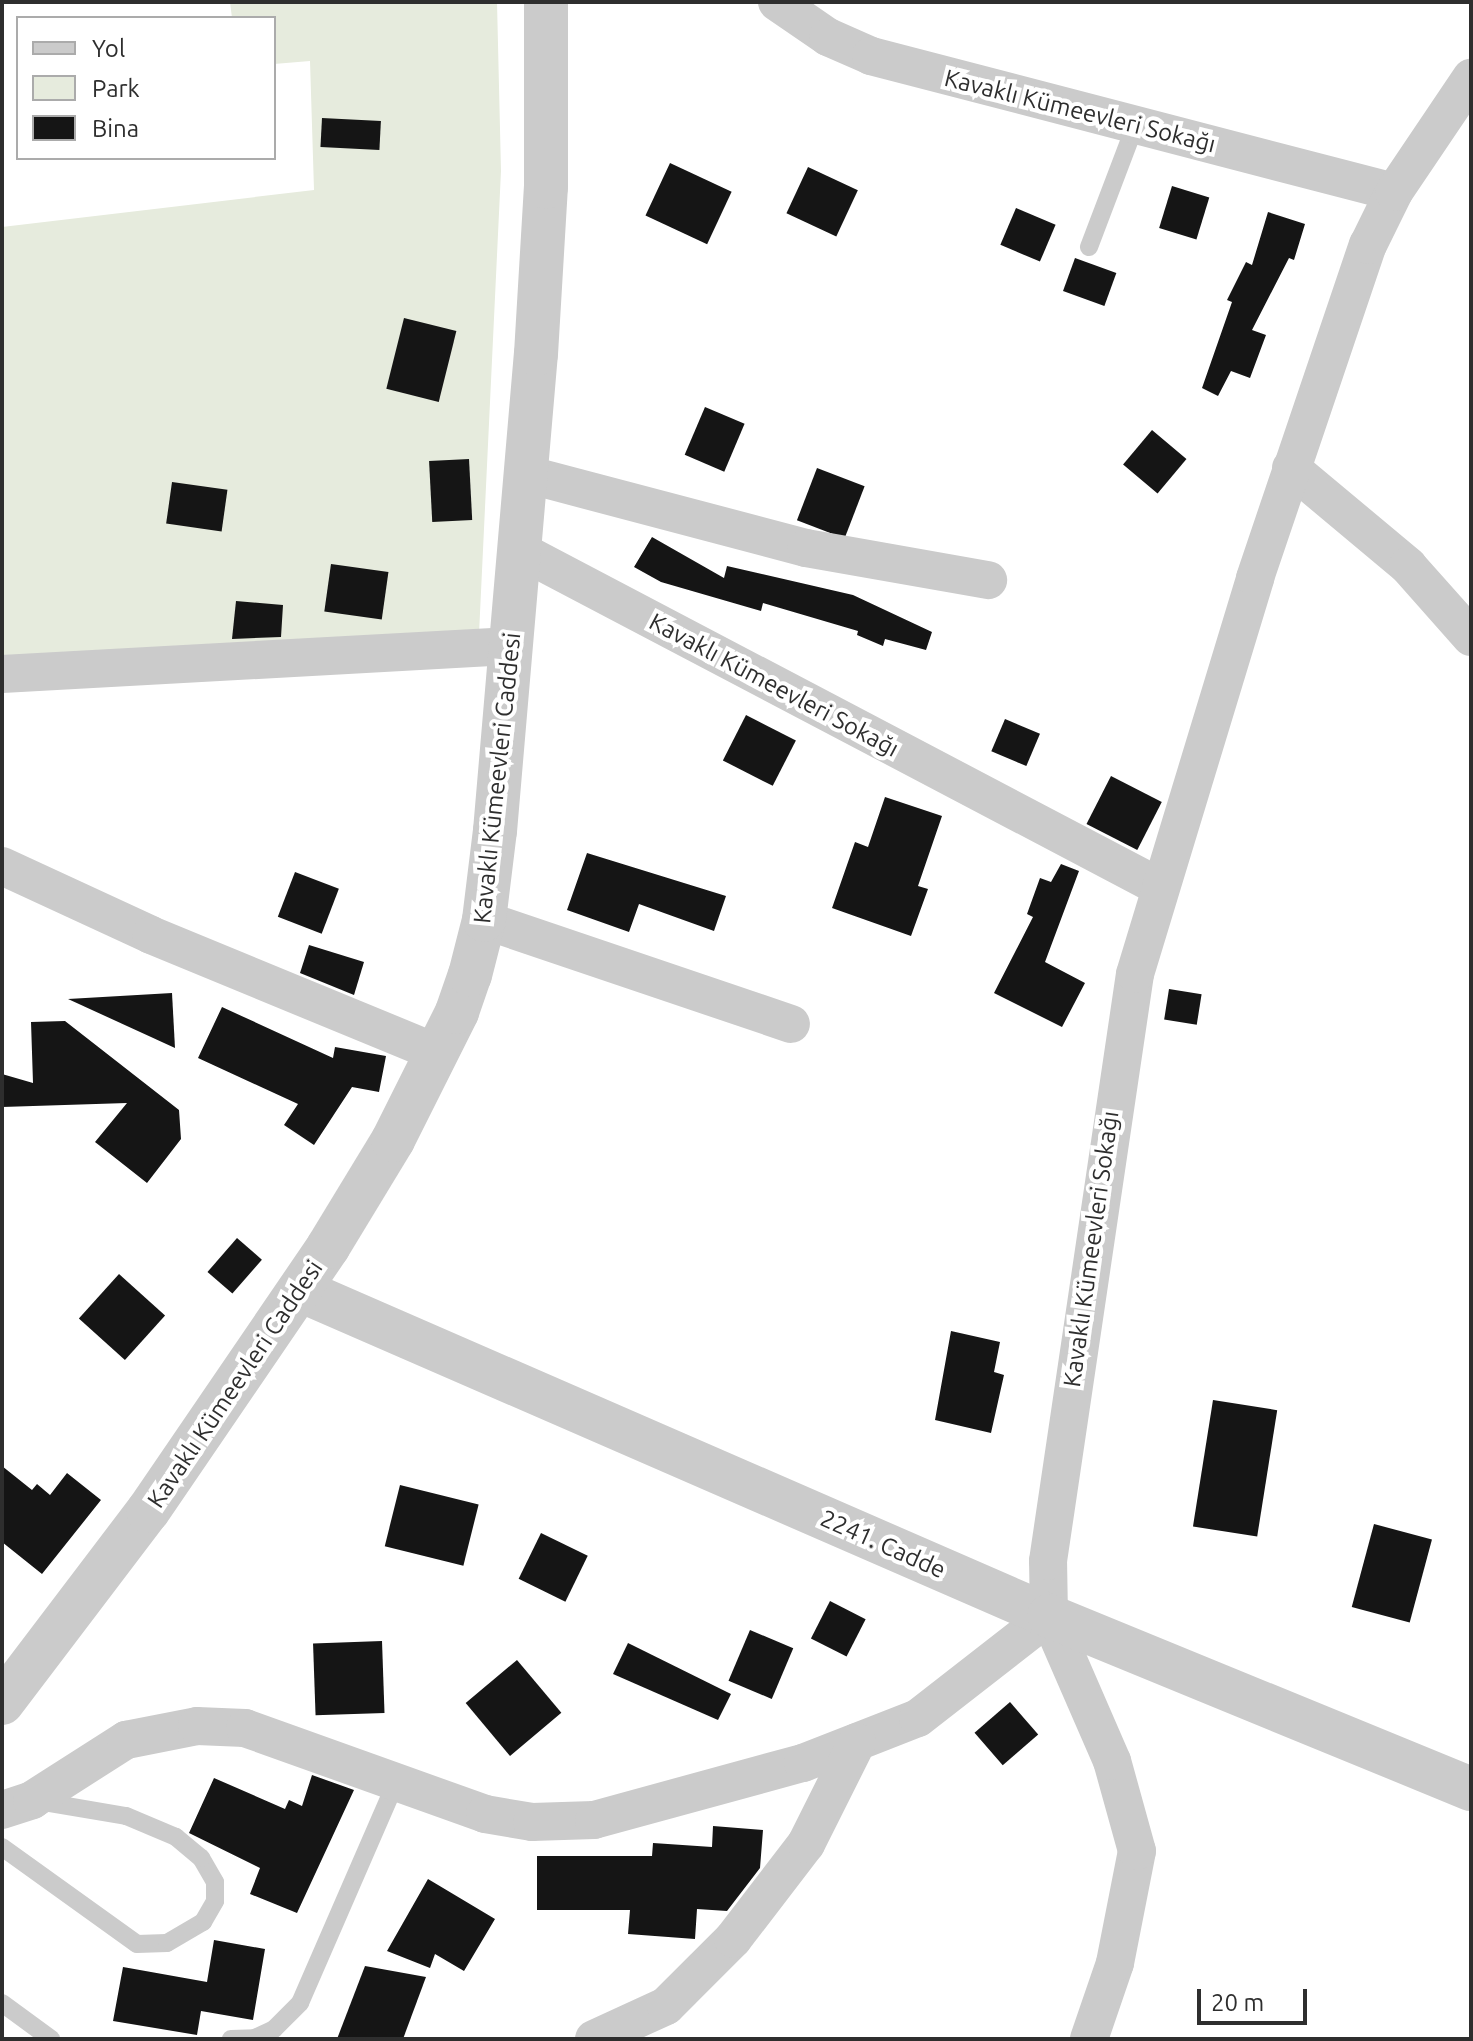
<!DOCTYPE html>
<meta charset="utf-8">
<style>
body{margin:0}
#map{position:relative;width:1473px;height:2041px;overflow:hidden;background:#fff;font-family:Ubuntu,sans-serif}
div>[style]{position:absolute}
.green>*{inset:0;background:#e6ebdd}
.building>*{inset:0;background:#151515;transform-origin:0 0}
.service>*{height:18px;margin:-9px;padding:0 9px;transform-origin:9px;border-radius:9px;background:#cbcbcb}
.minor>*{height:38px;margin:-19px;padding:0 19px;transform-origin:19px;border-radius:19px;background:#cbcbcb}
.tertiary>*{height:44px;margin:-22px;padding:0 22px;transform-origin:22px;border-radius:22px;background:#cbcbcb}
span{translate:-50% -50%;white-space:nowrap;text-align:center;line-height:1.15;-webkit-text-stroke:8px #fff;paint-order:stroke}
.street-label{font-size:24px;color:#2e2e2e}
.frame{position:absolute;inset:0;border:4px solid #2e2e2e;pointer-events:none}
.legend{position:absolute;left:16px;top:16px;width:260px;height:144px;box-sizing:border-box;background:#fff;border:2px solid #ababab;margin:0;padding:10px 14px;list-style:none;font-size:24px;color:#2e2e2e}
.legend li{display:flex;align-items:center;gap:16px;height:40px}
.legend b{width:40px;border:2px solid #ababab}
.scale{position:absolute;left:1197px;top:1989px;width:110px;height:36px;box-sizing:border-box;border:4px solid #2e2e2e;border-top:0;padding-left:10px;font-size:24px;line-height:28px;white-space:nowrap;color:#2e2e2e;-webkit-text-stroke:6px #fff;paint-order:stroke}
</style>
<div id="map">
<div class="green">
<i style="clip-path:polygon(230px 2px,497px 2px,501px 171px,479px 634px,2px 661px,2px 227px,314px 190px,310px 61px,274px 64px,274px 18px,232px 18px)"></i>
</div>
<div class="building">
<i style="left:322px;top:118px;width:59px;height:29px;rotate:3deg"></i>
<i style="left:670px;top:163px;width:68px;height:58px;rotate:25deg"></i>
<i style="left:808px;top:167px;width:55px;height:51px;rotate:25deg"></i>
<i style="left:1172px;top:186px;width:39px;height:44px;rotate:17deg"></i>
<i style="left:1016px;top:208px;width:43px;height:40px;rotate:23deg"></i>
<i style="clip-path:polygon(1268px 212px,1305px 224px,1294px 260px,1289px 258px,1252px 330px,1266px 335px,1250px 378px,1231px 371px,1218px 396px,1202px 388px,1232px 302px,1227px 300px,1246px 262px,1252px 265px)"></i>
<i style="left:1075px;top:258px;width:44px;height:35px;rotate:20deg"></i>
<i style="left:404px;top:318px;width:54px;height:73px;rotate:14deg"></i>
<i style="left:705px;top:407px;width:43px;height:52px;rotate:23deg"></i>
<i style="left:1152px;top:430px;width:45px;height:45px;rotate:40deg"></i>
<i style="left:469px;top:459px;width:61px;height:40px;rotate:87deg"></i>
<i style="left:817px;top:468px;width:51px;height:56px;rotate:21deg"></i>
<i style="left:172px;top:482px;width:56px;height:42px;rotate:8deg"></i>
<i style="clip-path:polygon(652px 537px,724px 578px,727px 566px,853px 595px,932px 632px,926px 650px,885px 639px,883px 646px,857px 635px,858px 631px,763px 603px,761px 611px,661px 582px,634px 567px)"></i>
<i style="left:331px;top:564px;width:58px;height:48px;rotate:8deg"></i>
<i style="clip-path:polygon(236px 601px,283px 605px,281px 637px,232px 639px)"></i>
<i style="left:746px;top:715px;width:56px;height:51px;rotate:27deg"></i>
<i style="left:1005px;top:719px;width:38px;height:35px;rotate:23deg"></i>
<i style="left:1111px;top:776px;width:57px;height:54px;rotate:27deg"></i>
<i style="clip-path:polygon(885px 797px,942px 816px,918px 886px,928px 889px,911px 936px,832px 908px,855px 842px,868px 847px)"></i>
<i style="clip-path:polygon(587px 853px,726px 896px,714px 931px,639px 904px,629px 932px,567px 910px)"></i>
<i style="clip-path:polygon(1061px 864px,1079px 871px,1045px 962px,1085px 983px,1062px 1027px,994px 993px,1033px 917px,1027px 914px,1040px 878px,1051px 882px)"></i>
<i style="left:295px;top:872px;width:47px;height:48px;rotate:21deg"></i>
<i style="clip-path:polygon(309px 945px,364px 962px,354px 995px,300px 973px)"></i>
<i style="left:1169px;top:989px;width:33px;height:31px;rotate:9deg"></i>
<i style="clip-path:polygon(172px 993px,175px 1048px,68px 999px)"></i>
<i style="clip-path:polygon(222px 1007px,333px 1058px,335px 1047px,386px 1056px,379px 1092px,352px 1087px,314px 1145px,284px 1125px,298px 1104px,198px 1058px)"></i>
<i style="clip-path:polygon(65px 1021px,179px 1110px,181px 1139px,147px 1183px,95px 1142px,127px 1103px,2px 1107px,2px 1074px,33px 1083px,31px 1022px)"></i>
<i style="left:237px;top:1238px;width:33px;height:45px;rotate:41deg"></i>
<i style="left:119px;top:1274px;width:62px;height:60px;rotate:42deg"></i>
<i style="clip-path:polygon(951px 1331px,1000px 1342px,994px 1372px,1004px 1375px,991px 1433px,935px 1420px)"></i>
<i style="left:1213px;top:1400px;width:65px;height:128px;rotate:9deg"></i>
<i style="clip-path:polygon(2px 1466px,32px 1490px,37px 1484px,50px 1495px,67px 1473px,101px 1500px,42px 1574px,2px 1542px)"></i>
<i style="left:400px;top:1485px;width:81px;height:63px;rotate:14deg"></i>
<i style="left:1374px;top:1524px;width:60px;height:86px;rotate:15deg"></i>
<i style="left:541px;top:1533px;width:52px;height:51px;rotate:26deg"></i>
<i style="left:830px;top:1601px;width:40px;height:42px;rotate:27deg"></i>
<i style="left:750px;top:1630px;width:47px;height:55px;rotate:23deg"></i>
<i style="left:382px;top:1641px;width:72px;height:69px;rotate:88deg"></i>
<i style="clip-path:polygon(628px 1643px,731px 1694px,718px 1720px,613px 1674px)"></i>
<i style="left:517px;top:1660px;width:69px;height:67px;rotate:50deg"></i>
<i style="left:1010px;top:1702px;width:43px;height:47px;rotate:49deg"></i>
<i style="clip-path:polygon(312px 1775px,354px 1790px,297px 1913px,250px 1894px,260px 1868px,189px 1833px,214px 1778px,285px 1809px,289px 1800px,302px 1806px)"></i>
<i style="clip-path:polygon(713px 1826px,763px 1830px,760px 1868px,727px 1911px,697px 1909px,695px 1939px,628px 1934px,630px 1910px,537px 1910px,537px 1856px,652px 1856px,653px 1843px,712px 1847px)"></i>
<i style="clip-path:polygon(428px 1879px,495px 1919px,464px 1971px,435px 1954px,430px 1968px,387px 1951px)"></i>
<i style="clip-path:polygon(214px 1940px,265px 1949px,253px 2020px,201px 2011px,197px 2035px,113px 2021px,123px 1967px,207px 1982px)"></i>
<i style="clip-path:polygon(365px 1966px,426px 1977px,403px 2039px,337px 2039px)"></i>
</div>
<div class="service">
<i style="left:1089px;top:247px;width:133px;rotate:-69.2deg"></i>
<i style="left:2px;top:1847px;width:166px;rotate:35.7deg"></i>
<i style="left:137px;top:1944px;width:30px;rotate:-2deg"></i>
<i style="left:167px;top:1943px;width:42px;rotate:-30.3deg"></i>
<i style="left:203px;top:1922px;width:24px;rotate:-60deg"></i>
<i style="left:215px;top:1901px;width:19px;rotate:-90deg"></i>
<i style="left:215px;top:1882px;width:28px;rotate:-120deg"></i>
<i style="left:201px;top:1858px;width:33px;rotate:-140deg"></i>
<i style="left:176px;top:1837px;width:54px;rotate:-157.2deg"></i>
<i style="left:126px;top:1816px;width:89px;rotate:-170.3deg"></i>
<i style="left:2px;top:2003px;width:61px;rotate:36.3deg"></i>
<i style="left:231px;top:2039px;width:24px;rotate:-2deg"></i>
<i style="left:255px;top:2038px;width:21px;rotate:-25deg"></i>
<i style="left:274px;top:2029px;width:37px;rotate:-45deg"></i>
<i style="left:300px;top:2003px;width:241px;rotate:-66.5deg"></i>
</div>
<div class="minor">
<i style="left:777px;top:2px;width:62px;rotate:34.5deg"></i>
<i style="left:828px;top:37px;width:47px;rotate:23.8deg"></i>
<i style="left:871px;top:56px;width:540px;rotate:14.58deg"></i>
<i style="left:1291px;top:468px;width:153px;rotate:39.9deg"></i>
<i style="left:1408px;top:566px;width:95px;rotate:48.4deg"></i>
<i style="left:526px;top:474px;width:290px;rotate:14.8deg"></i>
<i style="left:806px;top:548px;width:185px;rotate:10deg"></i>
<i style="left:519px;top:550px;width:722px;rotate:27.74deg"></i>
<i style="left:2px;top:674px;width:510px;rotate:-3.15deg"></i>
<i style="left:2px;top:866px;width:164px;rotate:24.8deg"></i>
<i style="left:151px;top:935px;width:309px;rotate:22.4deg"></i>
<i style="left:484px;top:920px;width:324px;rotate:18.7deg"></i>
<i style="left:2px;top:1810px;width:32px;rotate:-18deg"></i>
<i style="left:32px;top:1800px;width:112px;rotate:-32.6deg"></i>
<i style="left:126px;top:1740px;width:72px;rotate:-11.2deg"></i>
<i style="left:197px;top:1726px;width:48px;rotate:2.4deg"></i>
<i style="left:245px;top:1728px;width:255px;rotate:19.7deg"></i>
<i style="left:485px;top:1814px;width:48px;rotate:9.7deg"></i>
<i style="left:532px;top:1822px;width:62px;rotate:-1.8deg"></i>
<i style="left:594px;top:1820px;width:217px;rotate:-15.3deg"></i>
<i style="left:803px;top:1763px;width:123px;rotate:-21.4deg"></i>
<i style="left:918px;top:1718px;width:166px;rotate:-37.9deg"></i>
<i style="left:594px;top:2039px;width:79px;rotate:-24.6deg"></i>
<i style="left:666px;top:2006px;width:95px;rotate:-45deg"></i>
<i style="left:733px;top:1939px;width:120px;rotate:-52.5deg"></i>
<i style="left:806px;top:1844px;width:114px;rotate:-63.4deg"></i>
<i style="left:1089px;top:2039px;width:80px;rotate:-71.1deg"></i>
<i style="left:1115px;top:1963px;width:114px;rotate:-78.9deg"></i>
<i style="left:1137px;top:1851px;width:93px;rotate:-105.5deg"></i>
<i style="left:1112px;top:1761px;width:158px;rotate:-113.5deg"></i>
<i style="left:1049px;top:1616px;width:55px;rotate:-91deg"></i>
<i style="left:1048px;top:1561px;width:593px;rotate:-81.57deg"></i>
<i style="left:1135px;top:974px;width:414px;rotate:-73.1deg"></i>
<i style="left:1255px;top:578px;width:352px;rotate:-71.3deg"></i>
<i style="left:1368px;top:245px;width:59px;rotate:-63.9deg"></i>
<i style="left:1394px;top:192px;width:138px;rotate:-56deg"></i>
</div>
<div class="tertiary">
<i style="left:300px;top:1290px;width:817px;rotate:23.52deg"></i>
<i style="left:1049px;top:1616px;width:456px;rotate:22.3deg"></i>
<i style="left:2px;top:1703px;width:241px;rotate:-52.8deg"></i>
<i style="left:148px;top:1511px;width:320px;rotate:-55.7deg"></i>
<i style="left:328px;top:1247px;width:125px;rotate:-58.7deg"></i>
<i style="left:393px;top:1140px;width:143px;rotate:-63.4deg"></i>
<i style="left:457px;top:1012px;width:39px;rotate:-71deg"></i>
<i style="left:470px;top:975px;width:57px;rotate:-75.7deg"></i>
<i style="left:484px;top:920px;width:90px;rotate:-83deg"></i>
<i style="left:495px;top:831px;width:479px;rotate:-85.1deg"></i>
<i style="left:536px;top:354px;width:167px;rotate:-86.6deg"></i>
<i style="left:546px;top:187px;width:185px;rotate:-90deg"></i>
</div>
<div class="street-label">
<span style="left:1080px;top:111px;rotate:14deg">Kavaklı Kümeevleri Sokağı</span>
<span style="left:774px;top:685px;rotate:28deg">Kavaklı Kümeevleri Sokağı</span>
<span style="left:497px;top:778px;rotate:-84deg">Kavaklı Kümeevleri Caddesi</span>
<span style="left:1091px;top:1249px;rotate:-82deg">Kavaklı Kümeevleri Sokağı</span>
<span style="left:235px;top:1384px;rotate:-56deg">Kavaklı Kümeevleri Caddesi</span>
<span style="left:883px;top:1544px;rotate:24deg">2241. Cadde</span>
</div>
<div class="frame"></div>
<ul class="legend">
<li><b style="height:10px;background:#cbcbcb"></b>Yol</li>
<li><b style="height:22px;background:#e6ebdd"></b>Park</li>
<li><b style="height:22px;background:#151515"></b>Bina</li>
</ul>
<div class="scale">20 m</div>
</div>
